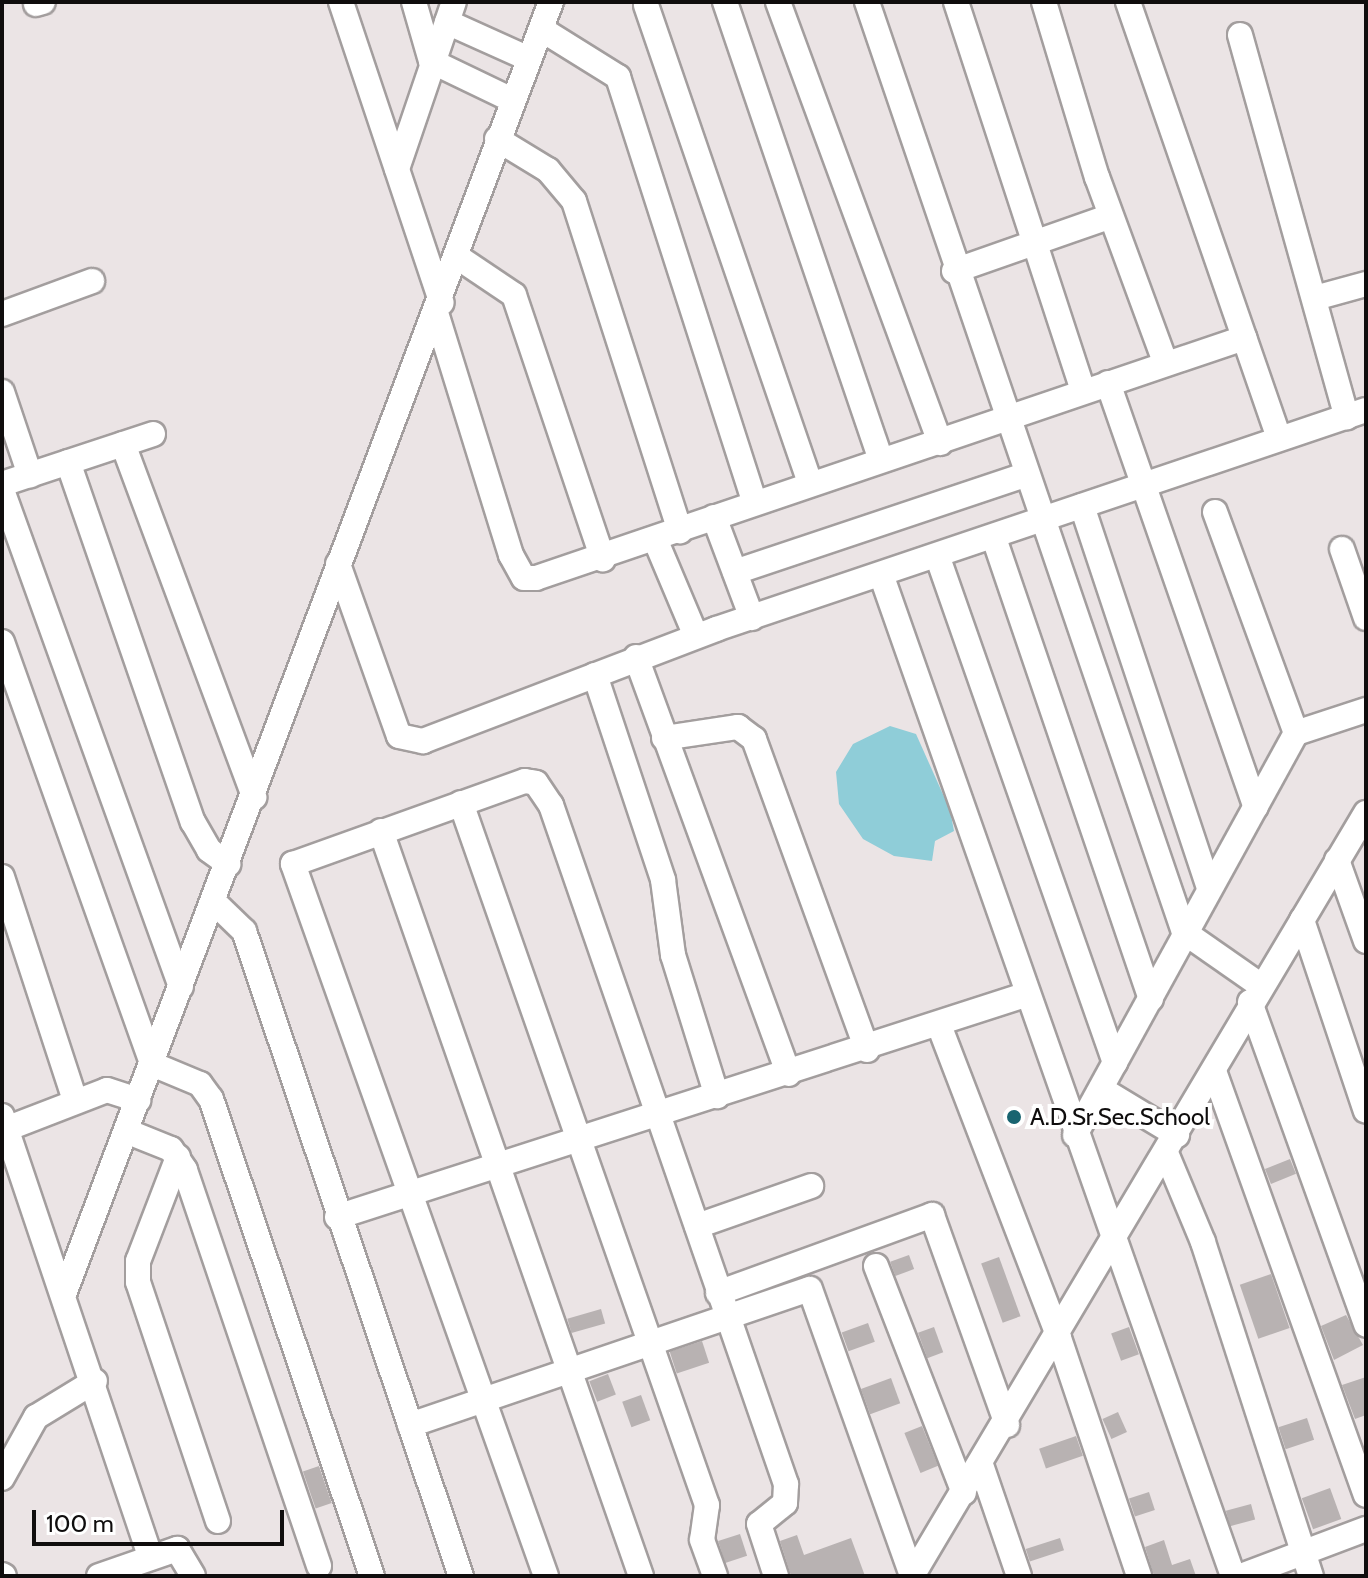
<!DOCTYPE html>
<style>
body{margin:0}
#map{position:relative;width:1368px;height:1578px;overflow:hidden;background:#ebe4e5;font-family:Cabin,sans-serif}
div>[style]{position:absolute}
.water>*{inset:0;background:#8fcdd8}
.building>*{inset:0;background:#b8b2b2;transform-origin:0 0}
.roads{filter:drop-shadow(2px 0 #a39e9e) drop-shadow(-2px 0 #a39e9e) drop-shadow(0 2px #a39e9e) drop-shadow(0 -2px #a39e9e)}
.minor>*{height:24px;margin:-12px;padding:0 12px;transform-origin:12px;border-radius:12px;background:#fff}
.dots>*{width:22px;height:22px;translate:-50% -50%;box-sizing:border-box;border:4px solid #fff;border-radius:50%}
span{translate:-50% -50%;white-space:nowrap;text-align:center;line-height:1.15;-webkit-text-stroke:8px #fff;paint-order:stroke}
.poi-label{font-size:24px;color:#0f0d0d}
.left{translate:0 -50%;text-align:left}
.frame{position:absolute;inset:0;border:4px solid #0f0d0d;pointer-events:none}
.scale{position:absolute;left:32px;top:1510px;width:252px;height:36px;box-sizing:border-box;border:4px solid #0f0d0d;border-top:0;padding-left:10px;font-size:24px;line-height:28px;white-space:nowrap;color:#0f0d0d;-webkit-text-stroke:6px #fff;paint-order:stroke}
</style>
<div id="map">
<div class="water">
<i style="clip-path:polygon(890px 726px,916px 734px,950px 810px,954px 831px,935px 841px,932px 861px,894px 856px,863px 839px,839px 804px,836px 772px,853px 744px)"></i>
</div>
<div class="building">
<i style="left:1290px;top:1159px;width:16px;height:27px;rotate:68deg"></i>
<i style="left:909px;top:1255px;width:15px;height:20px;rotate:70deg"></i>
<i style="left:999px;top:1257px;width:63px;height:19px;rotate:70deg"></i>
<i style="left:1271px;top:1274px;width:57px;height:33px;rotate:71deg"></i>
<i style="left:601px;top:1309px;width:15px;height:35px;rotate:74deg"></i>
<i style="clip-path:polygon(1346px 1315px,1363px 1345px,1334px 1360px,1321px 1326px)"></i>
<i style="left:868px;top:1323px;width:20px;height:28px;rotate:70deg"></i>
<i style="left:934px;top:1327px;width:27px;height:17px;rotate:70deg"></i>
<i style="left:1129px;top:1327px;width:29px;height:19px;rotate:70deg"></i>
<i style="left:702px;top:1341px;width:23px;height:34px;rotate:72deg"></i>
<i style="left:608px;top:1374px;width:22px;height:20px;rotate:69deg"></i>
<i style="clip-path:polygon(1366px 1377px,1366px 1415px,1355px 1419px,1342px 1385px)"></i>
<i style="left:891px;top:1378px;width:27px;height:32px;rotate:70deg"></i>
<i style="left:641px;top:1395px;width:27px;height:20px;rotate:70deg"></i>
<i style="left:1118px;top:1412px;width:22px;height:17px;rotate:66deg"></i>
<i style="left:1307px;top:1418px;width:23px;height:30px;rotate:72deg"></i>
<i style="left:922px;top:1426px;width:43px;height:19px;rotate:68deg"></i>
<i style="left:1076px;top:1436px;width:21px;height:39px;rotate:71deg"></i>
<i style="left:319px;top:1466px;width:39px;height:17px;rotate:71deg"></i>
<i style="left:1330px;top:1488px;width:33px;height:30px;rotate:70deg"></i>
<i style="left:1149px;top:1492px;width:19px;height:21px;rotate:72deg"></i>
<i style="left:1251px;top:1504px;width:16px;height:26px;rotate:75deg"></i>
<i style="left:740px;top:1534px;width:23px;height:23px;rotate:72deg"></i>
<i style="clip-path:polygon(797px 1535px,804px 1555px,851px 1538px,865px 1576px,791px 1576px,780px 1541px)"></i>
<i style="left:1060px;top:1538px;width:13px;height:36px;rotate:72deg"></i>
<i style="clip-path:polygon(1164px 1540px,1172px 1565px,1190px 1559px,1196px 1576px,1154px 1576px,1145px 1547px)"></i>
</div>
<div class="roads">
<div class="minor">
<i style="left:341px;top:2px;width:317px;rotate:71.5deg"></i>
<i style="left:414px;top:2px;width:61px;rotate:73.9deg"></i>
<i style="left:431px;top:61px;width:90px;rotate:25.7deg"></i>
<i style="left:725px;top:2px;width:484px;rotate:71.2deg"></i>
<i style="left:778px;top:2px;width:470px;rotate:69.8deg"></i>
<i style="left:867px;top:2px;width:983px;rotate:71.18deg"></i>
<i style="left:1184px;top:932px;width:93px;rotate:34.9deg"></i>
<i style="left:956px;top:2px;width:409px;rotate:71.9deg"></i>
<i style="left:1044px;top:2px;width:183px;rotate:73.2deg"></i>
<i style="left:1097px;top:177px;width:197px;rotate:69.8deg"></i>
<i style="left:1128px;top:2px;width:461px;rotate:70.9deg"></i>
<i style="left:36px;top:4px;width:7px;rotate:-16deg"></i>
<i style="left:646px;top:5px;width:505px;rotate:71.06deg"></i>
<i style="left:447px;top:22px;width:88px;rotate:24.2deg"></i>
<i style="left:541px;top:29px;width:91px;rotate:31.9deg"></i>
<i style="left:618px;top:77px;width:447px;rotate:72.2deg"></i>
<i style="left:1240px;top:35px;width:397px;rotate:74.4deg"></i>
<i style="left:497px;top:139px;width:60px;rotate:31.3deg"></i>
<i style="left:548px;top:170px;width:40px;rotate:50deg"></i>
<i style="left:574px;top:201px;width:347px;rotate:72.2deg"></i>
<i style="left:397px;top:169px;width:176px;rotate:-71.2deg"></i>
<i style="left:459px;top:258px;width:66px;rotate:33.9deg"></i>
<i style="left:514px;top:295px;width:279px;rotate:71.4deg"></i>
<i style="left:954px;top:271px;width:166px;rotate:-19.3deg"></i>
<i style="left:1315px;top:298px;width:53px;rotate:-15.4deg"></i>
<i style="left:2px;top:314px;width:96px;rotate:-20.1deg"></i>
<i style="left:437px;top:316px;width:250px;rotate:72.8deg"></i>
<i style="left:511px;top:555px;width:26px;rotate:61deg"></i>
<i style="left:524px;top:578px;width:12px"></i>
<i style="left:536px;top:578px;width:748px;rotate:-18.73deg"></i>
<i style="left:1108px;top:383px;width:449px;rotate:70.8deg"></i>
<i style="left:2px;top:392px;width:88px;rotate:71.4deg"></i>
<i style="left:123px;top:444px;width:377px;rotate:69.6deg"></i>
<i style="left:68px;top:462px;width:381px;rotate:70.9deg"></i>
<i style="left:193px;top:822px;width:32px;rotate:60deg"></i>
<i style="left:209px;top:850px;width:24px;rotate:36deg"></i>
<i style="left:2px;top:484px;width:159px;rotate:-18.3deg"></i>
<i style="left:2px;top:490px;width:528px;rotate:70.19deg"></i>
<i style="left:1082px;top:506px;width:399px;rotate:71.6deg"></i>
<i style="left:1215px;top:512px;width:235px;rotate:69.9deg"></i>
<i style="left:714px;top:517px;width:108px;rotate:69.4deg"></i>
<i style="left:994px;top:538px;width:487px;rotate:71.2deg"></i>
<i style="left:655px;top:539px;width:105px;rotate:67.1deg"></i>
<i style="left:1342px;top:549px;width:73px;rotate:70.8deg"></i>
<i style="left:938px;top:558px;width:535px;rotate:70.68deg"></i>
<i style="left:338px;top:564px;width:182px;rotate:70.5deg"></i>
<i style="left:399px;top:736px;width:25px;rotate:12deg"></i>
<i style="left:423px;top:741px;width:314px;rotate:-20.9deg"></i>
<i style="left:716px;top:629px;width:686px;rotate:-18.62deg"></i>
<i style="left:735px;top:572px;width:306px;rotate:-18.5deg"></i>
<i style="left:882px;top:577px;width:1059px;rotate:70.64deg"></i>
<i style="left:2px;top:642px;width:448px;rotate:70.4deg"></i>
<i style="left:152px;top:1064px;width:52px;rotate:22.6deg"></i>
<i style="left:200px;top:1084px;width:19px;rotate:54deg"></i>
<i style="left:211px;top:1099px;width:503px;rotate:71.35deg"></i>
<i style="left:636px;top:657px;width:444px;rotate:69.9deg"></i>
<i style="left:595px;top:675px;width:216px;rotate:71.6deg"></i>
<i style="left:663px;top:880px;width:76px;rotate:82.4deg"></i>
<i style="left:673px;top:955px;width:148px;rotate:72.7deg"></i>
<i style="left:664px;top:738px;width:75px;rotate:-8.5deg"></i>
<i style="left:738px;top:727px;width:20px;rotate:37deg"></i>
<i style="left:754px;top:739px;width:331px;rotate:70deg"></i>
<i style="left:461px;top:803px;width:744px;rotate:70.69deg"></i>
<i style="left:707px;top:1505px;width:35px;rotate:98deg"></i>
<i style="left:702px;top:1540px;width:38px;rotate:70deg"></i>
<i style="left:381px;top:831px;width:789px;rotate:70.76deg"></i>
<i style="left:1337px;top:860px;width:86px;rotate:70.3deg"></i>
<i style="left:2px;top:877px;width:236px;rotate:71.9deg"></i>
<i style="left:214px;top:902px;width:42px;rotate:44deg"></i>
<i style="left:244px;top:931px;width:681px;rotate:71.41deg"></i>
<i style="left:1302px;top:920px;width:201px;rotate:71.5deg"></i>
<i style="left:1250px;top:1002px;width:343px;rotate:70.2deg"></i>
<i style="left:939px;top:1025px;width:335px;rotate:69deg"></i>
<i style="left:1059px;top:1338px;width:251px;rotate:71.4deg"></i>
<i style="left:1214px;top:1071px;width:450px;rotate:70.3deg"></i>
<i style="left:1101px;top:1089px;width:89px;rotate:31.2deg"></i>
<i style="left:2px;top:1116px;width:466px;rotate:71.4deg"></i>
<i style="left:6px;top:1129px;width:108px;rotate:-21.1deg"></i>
<i style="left:107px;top:1090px;width:33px;rotate:18deg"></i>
<i style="left:126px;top:1131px;width:48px;rotate:21.8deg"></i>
<i style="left:171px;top:1149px;width:25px;rotate:56deg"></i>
<i style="left:185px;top:1170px;width:418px;rotate:71.3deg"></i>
<i style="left:1075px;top:1135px;width:459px;rotate:-61.2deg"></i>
<i style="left:1296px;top:733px;width:74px;rotate:-18.2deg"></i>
<i style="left:1166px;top:1153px;width:96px;rotate:67.4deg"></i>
<i style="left:1203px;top:1242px;width:351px;rotate:72.1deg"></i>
<i style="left:178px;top:1157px;width:111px;rotate:111deg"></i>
<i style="left:138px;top:1261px;width:21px;rotate:90deg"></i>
<i style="left:138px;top:1282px;width:252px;rotate:71.5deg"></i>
<i style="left:337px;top:1217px;width:726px;rotate:-17.89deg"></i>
<i style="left:697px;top:1226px;width:121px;rotate:-19.3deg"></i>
<i style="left:876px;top:1266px;width:243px;rotate:68.8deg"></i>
<i style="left:718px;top:1293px;width:228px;rotate:-20deg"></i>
<i style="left:932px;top:1215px;width:223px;rotate:70.3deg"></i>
<i style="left:64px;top:1294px;width:1381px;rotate:-69.35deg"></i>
<i style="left:410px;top:1425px;width:422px;rotate:-18.8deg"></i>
<i style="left:810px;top:1289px;width:304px;rotate:70.4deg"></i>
<i style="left:981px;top:1465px;width:117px;rotate:71.1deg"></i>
<i style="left:2px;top:1478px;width:70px;rotate:-60.9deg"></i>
<i style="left:36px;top:1417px;width:69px;rotate:-31.4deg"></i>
<i style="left:2px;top:1575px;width:2px;rotate:27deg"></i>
<i style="left:99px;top:1576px;width:83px;rotate:-19.1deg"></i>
<i style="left:177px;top:1549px;width:31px;rotate:59deg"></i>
<i style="left:546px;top:1576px;width:756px;rotate:-109.56deg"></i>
<i style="left:293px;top:864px;width:246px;rotate:-19.7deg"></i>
<i style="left:525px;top:781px;width:11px;rotate:10deg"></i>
<i style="left:536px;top:783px;width:27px;rotate:56deg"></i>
<i style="left:551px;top:805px;width:719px;rotate:70.91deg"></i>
<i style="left:786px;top:1484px;width:19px;rotate:93deg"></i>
<i style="left:785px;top:1503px;width:33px;rotate:141deg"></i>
<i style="left:759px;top:1524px;width:55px;rotate:71.9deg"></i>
<i style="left:912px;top:1576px;width:888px;rotate:-59.25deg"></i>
<i style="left:1241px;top:1576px;width:134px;rotate:-20.6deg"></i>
</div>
</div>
<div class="dots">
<i style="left:1014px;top:1117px;background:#196470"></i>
</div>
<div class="poi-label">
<span class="left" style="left:1030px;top:1117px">A.D.Sr.Sec.School</span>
</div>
<div class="frame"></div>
<div class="scale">100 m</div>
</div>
